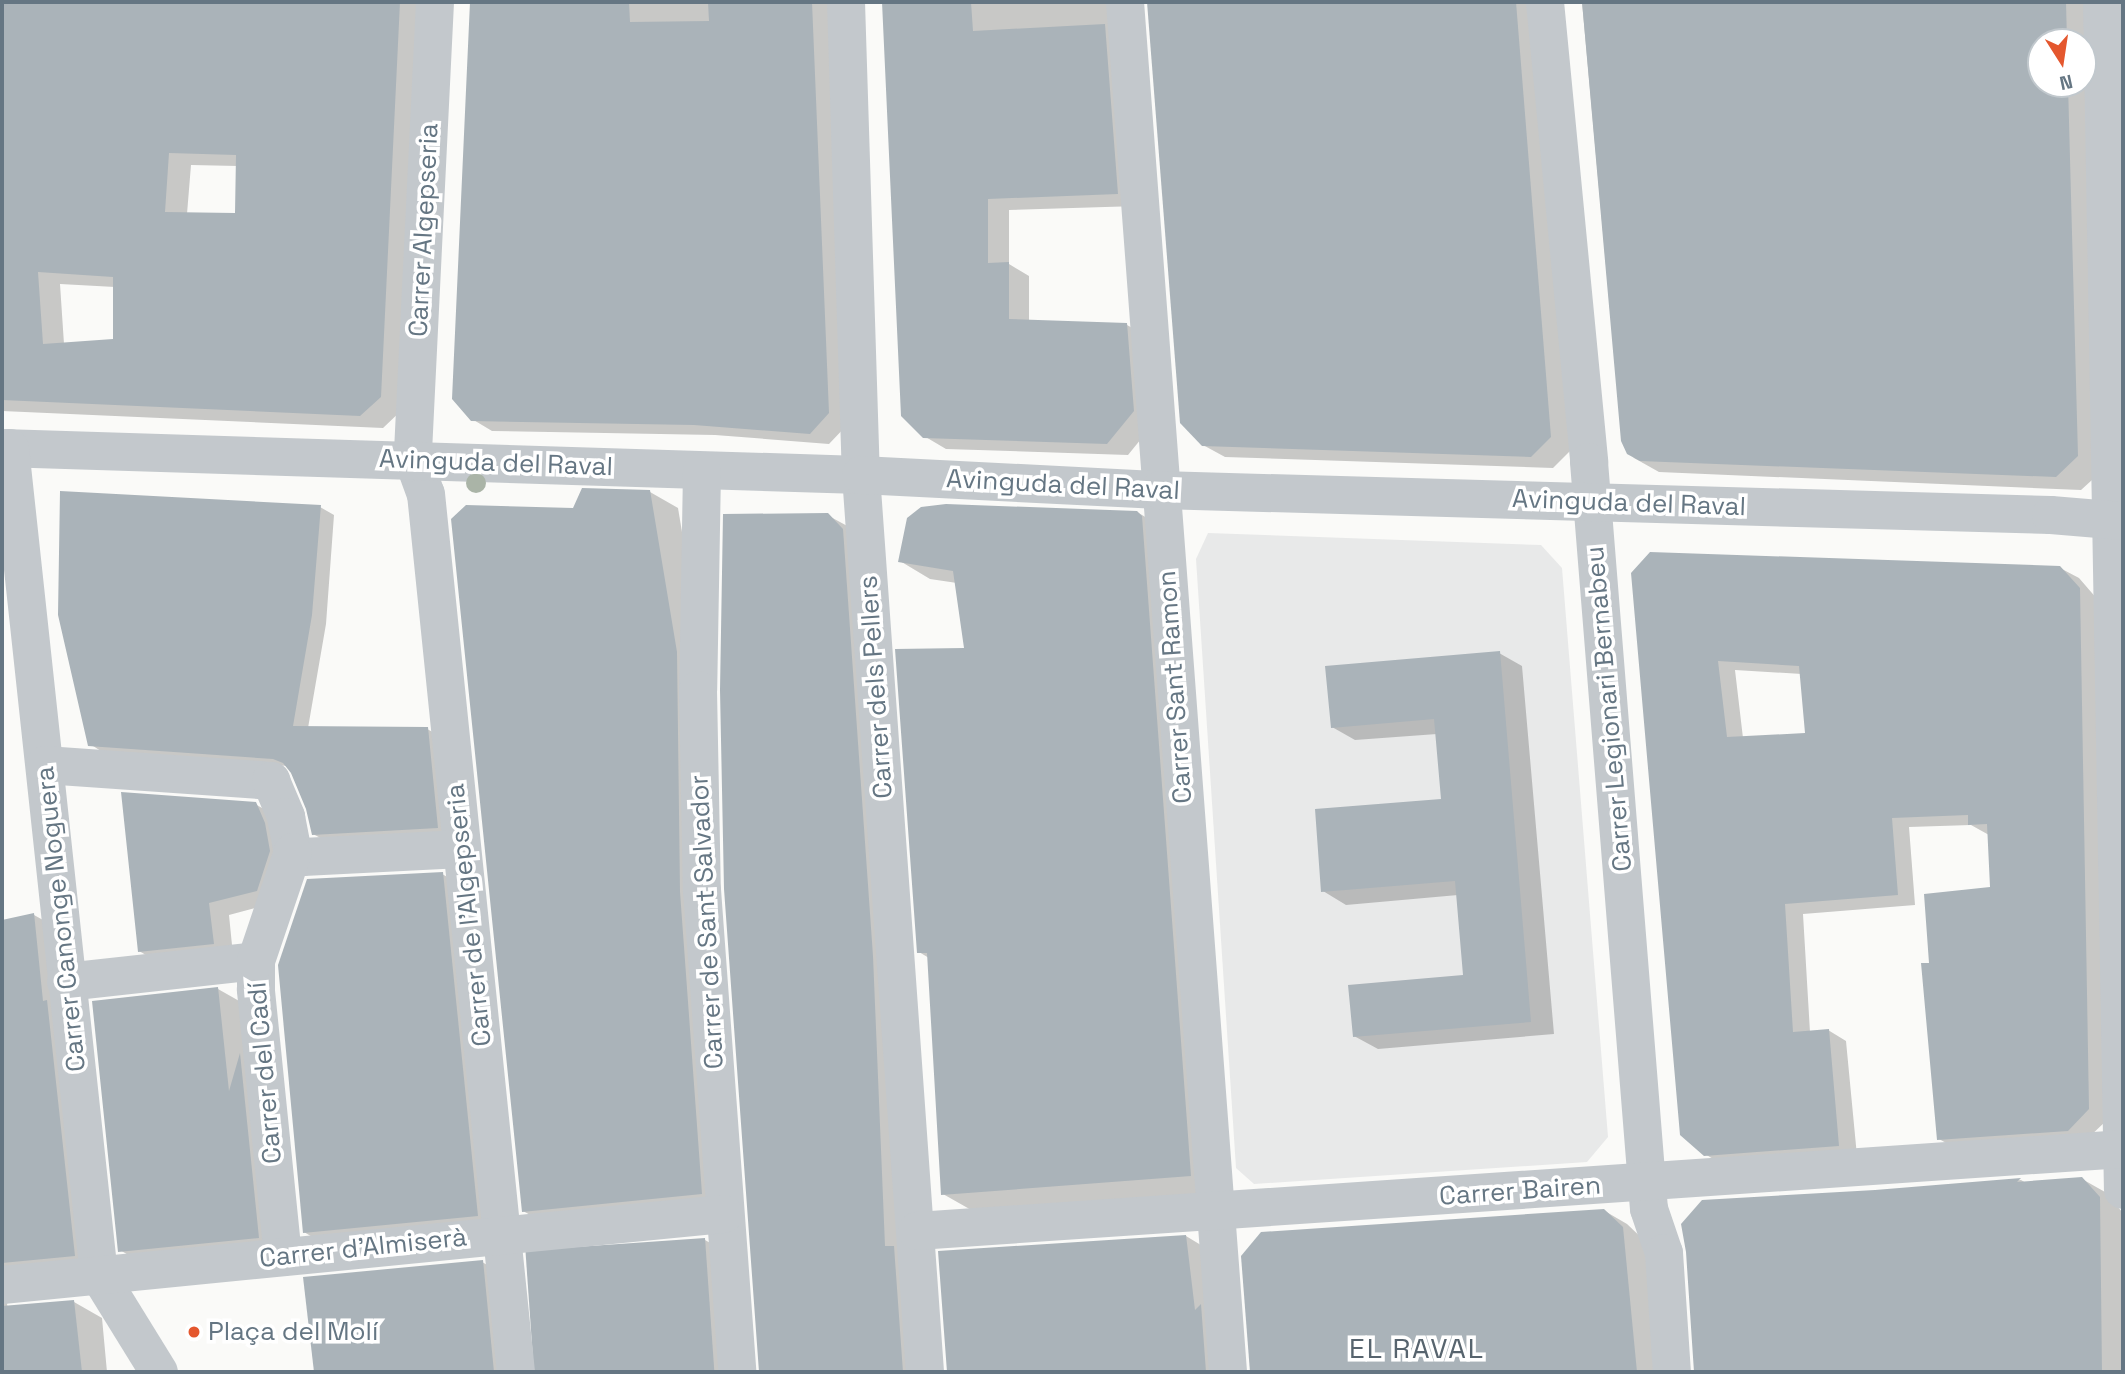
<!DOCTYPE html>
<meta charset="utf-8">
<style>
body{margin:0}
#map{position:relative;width:2125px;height:1374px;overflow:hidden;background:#fafaf8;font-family:"Space Grotesk",sans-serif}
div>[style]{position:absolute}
.built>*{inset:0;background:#e8e9e9}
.shadow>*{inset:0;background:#0003}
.building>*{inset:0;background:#aab3b9;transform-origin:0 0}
.street>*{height:38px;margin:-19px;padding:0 19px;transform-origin:19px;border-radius:19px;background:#c3c8cc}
.trees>*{width:20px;height:20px;margin:-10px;border-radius:50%;background:#aab4a7}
.dots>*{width:19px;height:19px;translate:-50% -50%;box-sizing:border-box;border:4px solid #fff;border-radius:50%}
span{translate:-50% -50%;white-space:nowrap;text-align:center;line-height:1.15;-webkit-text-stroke:7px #fff;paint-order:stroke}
.street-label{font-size:26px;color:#657683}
.poi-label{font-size:26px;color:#657683}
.left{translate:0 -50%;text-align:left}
.neighbourhood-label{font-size:28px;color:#57646e;letter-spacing:2px}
.frame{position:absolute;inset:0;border:4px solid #657683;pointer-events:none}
.north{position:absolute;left:2027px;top:28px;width:70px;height:70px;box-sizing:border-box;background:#fff;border:2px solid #c1c8cd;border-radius:50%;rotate:168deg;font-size:19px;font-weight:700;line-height:28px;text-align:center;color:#657683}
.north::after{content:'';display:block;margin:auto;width:24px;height:32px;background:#e4572e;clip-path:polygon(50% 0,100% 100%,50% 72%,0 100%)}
</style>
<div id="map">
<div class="built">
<i style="clip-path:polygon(1208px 533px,1541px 545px,1562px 568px,1608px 1137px,1587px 1162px,1254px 1184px,1236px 1168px,1196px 559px)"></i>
</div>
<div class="shadow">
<i style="clip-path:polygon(evenodd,2px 2px,422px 2px,403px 409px,383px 428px,2px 411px,2px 2px,191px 165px,238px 166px,237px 214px,187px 214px,191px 165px,2px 2px,60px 284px,115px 287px,114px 341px,64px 344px,60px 284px)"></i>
<i style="clip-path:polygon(472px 2px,830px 2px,848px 424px,829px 444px,715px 435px,492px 431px,472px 419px,454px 399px)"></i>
<i style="clip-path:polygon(885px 2px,1129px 2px,1138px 206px,1009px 210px,1009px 264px,1029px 276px,1029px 322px,1127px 325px,1148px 337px,1154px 423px,1128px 455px,946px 449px,924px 436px,903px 415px)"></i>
<i style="clip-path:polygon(1149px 2px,1536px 2px,1572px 449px,1553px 468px,1225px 457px,1203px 445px,1182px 422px)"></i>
<i style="clip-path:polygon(evenodd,1582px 2px,2090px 2px,2103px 470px,2081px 490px,1659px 472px,1634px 458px,1622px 441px,1582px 2px,2041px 42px,2083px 42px,2083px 84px,2041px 84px,2041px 42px)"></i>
<i style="clip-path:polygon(650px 492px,678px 508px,705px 670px,730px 1210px,552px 1227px,523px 1211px,574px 510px)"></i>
<i style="clip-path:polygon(320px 507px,334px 515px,326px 624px,308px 728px,427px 729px,442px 737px,452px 836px,328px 842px,313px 834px,308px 808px,288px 766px,104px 753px,90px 744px)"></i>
<i style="clip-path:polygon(1137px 512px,1167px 530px,1221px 1192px,973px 1211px,943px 1194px,929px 958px,919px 952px,966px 650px,957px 583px,930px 579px,900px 561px)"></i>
<i style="clip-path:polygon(827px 515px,851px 528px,925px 1372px,760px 1372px)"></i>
<i style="clip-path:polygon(evenodd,2060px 568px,2079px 578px,2098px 600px,2107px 1120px,2086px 1140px,1957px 1149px,1939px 1139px,1930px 965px,1992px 889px,1989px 835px,1971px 825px,1909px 827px,1915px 905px,1803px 914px,1810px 1032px,1828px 1030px,1846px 1041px,1857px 1156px,1723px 1165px,1705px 1154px,1633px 574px,2060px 568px,1735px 670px,1802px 674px,1807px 734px,1743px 738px,1735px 670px)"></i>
<i style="clip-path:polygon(1499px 653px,1522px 666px,1554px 1034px,1378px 1049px,1354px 1036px,1465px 977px,1458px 895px,1346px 905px,1323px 891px,1443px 801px,1437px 734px,1355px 740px,1332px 727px)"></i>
<i style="clip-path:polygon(255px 804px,276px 816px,277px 902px,229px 915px,233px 955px,160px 963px,139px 951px)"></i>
<i style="clip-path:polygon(442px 874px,473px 891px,508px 1233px,334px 1250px,304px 1232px)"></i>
<i style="clip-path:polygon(34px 915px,61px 930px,102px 1271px,10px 1291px,7px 1305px,9px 1308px,74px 1302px,102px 1318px,107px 1372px,2px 1372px,2px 922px)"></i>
<i style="clip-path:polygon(218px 989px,248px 1006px,289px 1254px,150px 1268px,120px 1250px)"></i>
<i style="clip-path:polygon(2082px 1179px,2105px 1192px,2123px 1213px,2123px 1372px,1696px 1372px,1688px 1251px,1875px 1192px,2021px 1180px,2026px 1183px)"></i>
<i style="clip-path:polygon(1603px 1210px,1627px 1224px,1646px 1242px,1658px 1372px,1251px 1372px)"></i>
<i style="clip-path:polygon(1186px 1236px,1209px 1250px,1228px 1372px,948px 1372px,940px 1253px)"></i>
<i style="clip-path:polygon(705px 1240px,728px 1253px,737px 1372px,539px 1372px)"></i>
<i style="clip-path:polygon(482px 1262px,505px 1275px,515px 1372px,316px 1372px,305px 1279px)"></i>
<i style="clip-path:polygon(131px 1370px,134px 1372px,108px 1372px)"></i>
</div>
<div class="building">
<i style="clip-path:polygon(evenodd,2px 2px,400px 2px,381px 397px,360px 416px,2px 400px,2px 2px,169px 153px,236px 155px,235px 213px,165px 212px,169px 153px,2px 2px,38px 272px,113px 277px,113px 339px,43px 344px,38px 272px)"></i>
<i style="clip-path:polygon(470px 2px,629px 2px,630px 22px,709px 21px,708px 2px,812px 2px,829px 413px,810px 434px,694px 425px,471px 421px,452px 399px)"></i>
<i style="clip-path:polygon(882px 2px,971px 2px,973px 31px,1105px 24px,1118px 194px,988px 199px,988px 263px,1009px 262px,1009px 319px,1127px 323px,1134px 411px,1107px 444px,923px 438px,901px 416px)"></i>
<i style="clip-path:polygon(1147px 2px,1516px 2px,1551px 437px,1531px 457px,1202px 446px,1180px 423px)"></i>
<i style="clip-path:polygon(1582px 2px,2066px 2px,2067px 42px,2041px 42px,2041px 84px,2068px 84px,2078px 456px,2056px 477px,1640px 461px,1627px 454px,1621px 441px)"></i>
<i style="clip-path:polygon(582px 488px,650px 490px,677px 652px,680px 892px,702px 1194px,522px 1212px,451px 519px,466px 505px,573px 508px)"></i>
<i style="clip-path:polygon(60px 491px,321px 505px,312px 615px,293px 726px,428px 727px,438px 828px,312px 835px,306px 809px,291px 773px,283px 763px,273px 759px,88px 746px,58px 615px)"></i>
<i style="clip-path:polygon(946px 504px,1137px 511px,1142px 516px,1191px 1176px,941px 1195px,927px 953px,917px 953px,895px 649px,964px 648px,953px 571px,898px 562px,907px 518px,921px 507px)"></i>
<i style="clip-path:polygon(828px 513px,843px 529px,873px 956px,885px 1246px,894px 1246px,903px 1372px,759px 1372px,724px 889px,720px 690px,723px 514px)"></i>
<i style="clip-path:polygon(evenodd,1650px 552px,2060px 566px,2080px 588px,2089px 1109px,2068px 1131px,1937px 1140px,1921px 963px,1929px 963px,1924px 894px,1990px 887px,1987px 824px,1968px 825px,1968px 815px,1892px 818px,1898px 895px,1785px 904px,1793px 1032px,1829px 1029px,1839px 1146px,1704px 1156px,1680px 1135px,1631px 573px,1650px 552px,1718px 661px,1799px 666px,1805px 733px,1727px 737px,1718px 661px)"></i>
<i style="clip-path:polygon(1500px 651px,1531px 1022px,1353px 1037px,1348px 985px,1463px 975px,1455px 881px,1321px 892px,1315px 809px,1441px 799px,1434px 719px,1331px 728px,1325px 666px)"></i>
<i style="clip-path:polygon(121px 792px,256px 802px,265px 823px,270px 851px,257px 891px,209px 903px,214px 944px,138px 952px)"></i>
<i style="clip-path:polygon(443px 872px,478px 1216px,303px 1233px,278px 965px,307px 879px)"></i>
<i style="clip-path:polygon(34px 913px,43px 1001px,47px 1000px,75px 1256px,2px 1263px,2px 920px)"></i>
<i style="clip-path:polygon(218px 987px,229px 1091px,240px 1053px,259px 1238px,118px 1252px,92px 1001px)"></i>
<i style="clip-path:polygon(2082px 1177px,2100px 1197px,2102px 1372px,1694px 1372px,1686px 1252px,1681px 1224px,1702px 1200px,1875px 1190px,2021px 1178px,2017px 1182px)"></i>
<i style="clip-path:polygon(1604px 1209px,1623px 1227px,1637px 1372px,1250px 1372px,1241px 1256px,1261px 1232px)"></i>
<i style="clip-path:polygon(1186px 1235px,1195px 1310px,1201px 1304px,1206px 1372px,947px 1372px,938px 1251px)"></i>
<i style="left:705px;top:1238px;width:134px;height:180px;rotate:86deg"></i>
<i style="clip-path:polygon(483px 1260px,494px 1372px,314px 1372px,303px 1277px)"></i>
<i style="clip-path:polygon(74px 1300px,82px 1372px,2px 1372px,2px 1306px)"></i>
</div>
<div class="street">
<i style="left:435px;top:2px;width:458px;rotate:92.8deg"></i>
<i style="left:413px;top:459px;width:37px;rotate:70deg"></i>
<i style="left:426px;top:494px;width:883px;rotate:84.15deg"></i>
<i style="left:846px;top:2px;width:473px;rotate:88.2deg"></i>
<i style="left:861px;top:475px;width:899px;rotate:85.92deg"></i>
<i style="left:1125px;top:2px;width:1374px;rotate:85.7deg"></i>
<i style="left:1545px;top:2px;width:462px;rotate:84.5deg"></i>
<i style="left:1589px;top:462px;width:749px;rotate:85.41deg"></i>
<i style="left:1649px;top:1209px;width:46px;rotate:71.2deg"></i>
<i style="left:1664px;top:1253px;width:119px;rotate:86.2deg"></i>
<i style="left:2102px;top:2px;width:1188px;rotate:88.99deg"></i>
<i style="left:2px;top:448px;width:859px;rotate:1.8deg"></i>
<i style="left:861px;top:475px;width:299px;rotate:2.9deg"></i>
<i style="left:1160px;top:490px;width:891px;rotate:1.61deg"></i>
<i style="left:2051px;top:515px;width:72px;rotate:4.8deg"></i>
<i style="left:10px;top:448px;width:832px;rotate:83.86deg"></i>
<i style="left:99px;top:1275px;width:114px;rotate:58.3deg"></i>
<i style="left:702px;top:471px;width:219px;rotate:91deg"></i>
<i style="left:698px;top:690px;width:200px;rotate:88.9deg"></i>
<i style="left:702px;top:890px;width:483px;rotate:85.8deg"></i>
<i style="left:45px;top:765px;width:227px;rotate:4deg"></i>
<i style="left:271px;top:781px;width:39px;rotate:67deg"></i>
<i style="left:286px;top:817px;width:36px;rotate:79deg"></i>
<i style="left:293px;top:852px;width:11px;rotate:27deg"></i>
<i style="left:303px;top:857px;width:159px;rotate:-2.9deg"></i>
<i style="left:66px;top:982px;width:191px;rotate:-6.3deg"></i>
<i style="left:917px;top:1231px;width:1209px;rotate:-3.89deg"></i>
<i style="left:283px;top:1257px;width:269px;rotate:-95.8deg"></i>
<i style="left:256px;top:989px;width:28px;rotate:-90deg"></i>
<i style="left:256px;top:961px;width:115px;rotate:-71.3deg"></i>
<i style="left:2px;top:1285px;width:725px;rotate:-5.62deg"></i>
</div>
<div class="trees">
<i style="left:476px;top:483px"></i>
</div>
<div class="dots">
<i style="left:194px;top:1332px;background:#e4572e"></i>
</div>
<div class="street-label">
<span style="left:424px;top:230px;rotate:-87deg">Carrer Algepseria</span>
<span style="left:496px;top:463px;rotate:2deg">Avinguda del Raval</span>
<span style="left:1063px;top:485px;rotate:3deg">Avinguda del Raval</span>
<span style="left:1629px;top:503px;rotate:2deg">Avinguda del Raval</span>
<span style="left:876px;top:687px;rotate:-94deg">Carrer dels Pellers</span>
<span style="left:1175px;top:687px;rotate:-94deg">Carrer Sant Ramon</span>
<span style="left:1609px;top:709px;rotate:-95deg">Carrer Legionari Bernabeu</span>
<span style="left:469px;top:915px;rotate:-96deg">Carrer de l'Algepseria</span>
<span style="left:61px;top:919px;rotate:-96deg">Carrer Canonge Noguera</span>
<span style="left:707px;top:922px;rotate:-93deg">Carrer de Sant Salvador</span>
<span style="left:265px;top:1073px;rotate:-95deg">Carrer del Cadí</span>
<span style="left:1520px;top:1191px;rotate:-4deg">Carrer Bairen</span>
<span style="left:363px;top:1248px;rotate:-6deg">Carrer d'Almiserà</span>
</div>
<div class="poi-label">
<span class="left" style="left:208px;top:1332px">Plaça del Molí</span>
</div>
<div class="neighbourhood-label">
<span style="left:1417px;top:1348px">EL RAVAL</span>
</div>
<div class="frame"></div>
<div class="north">N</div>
</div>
